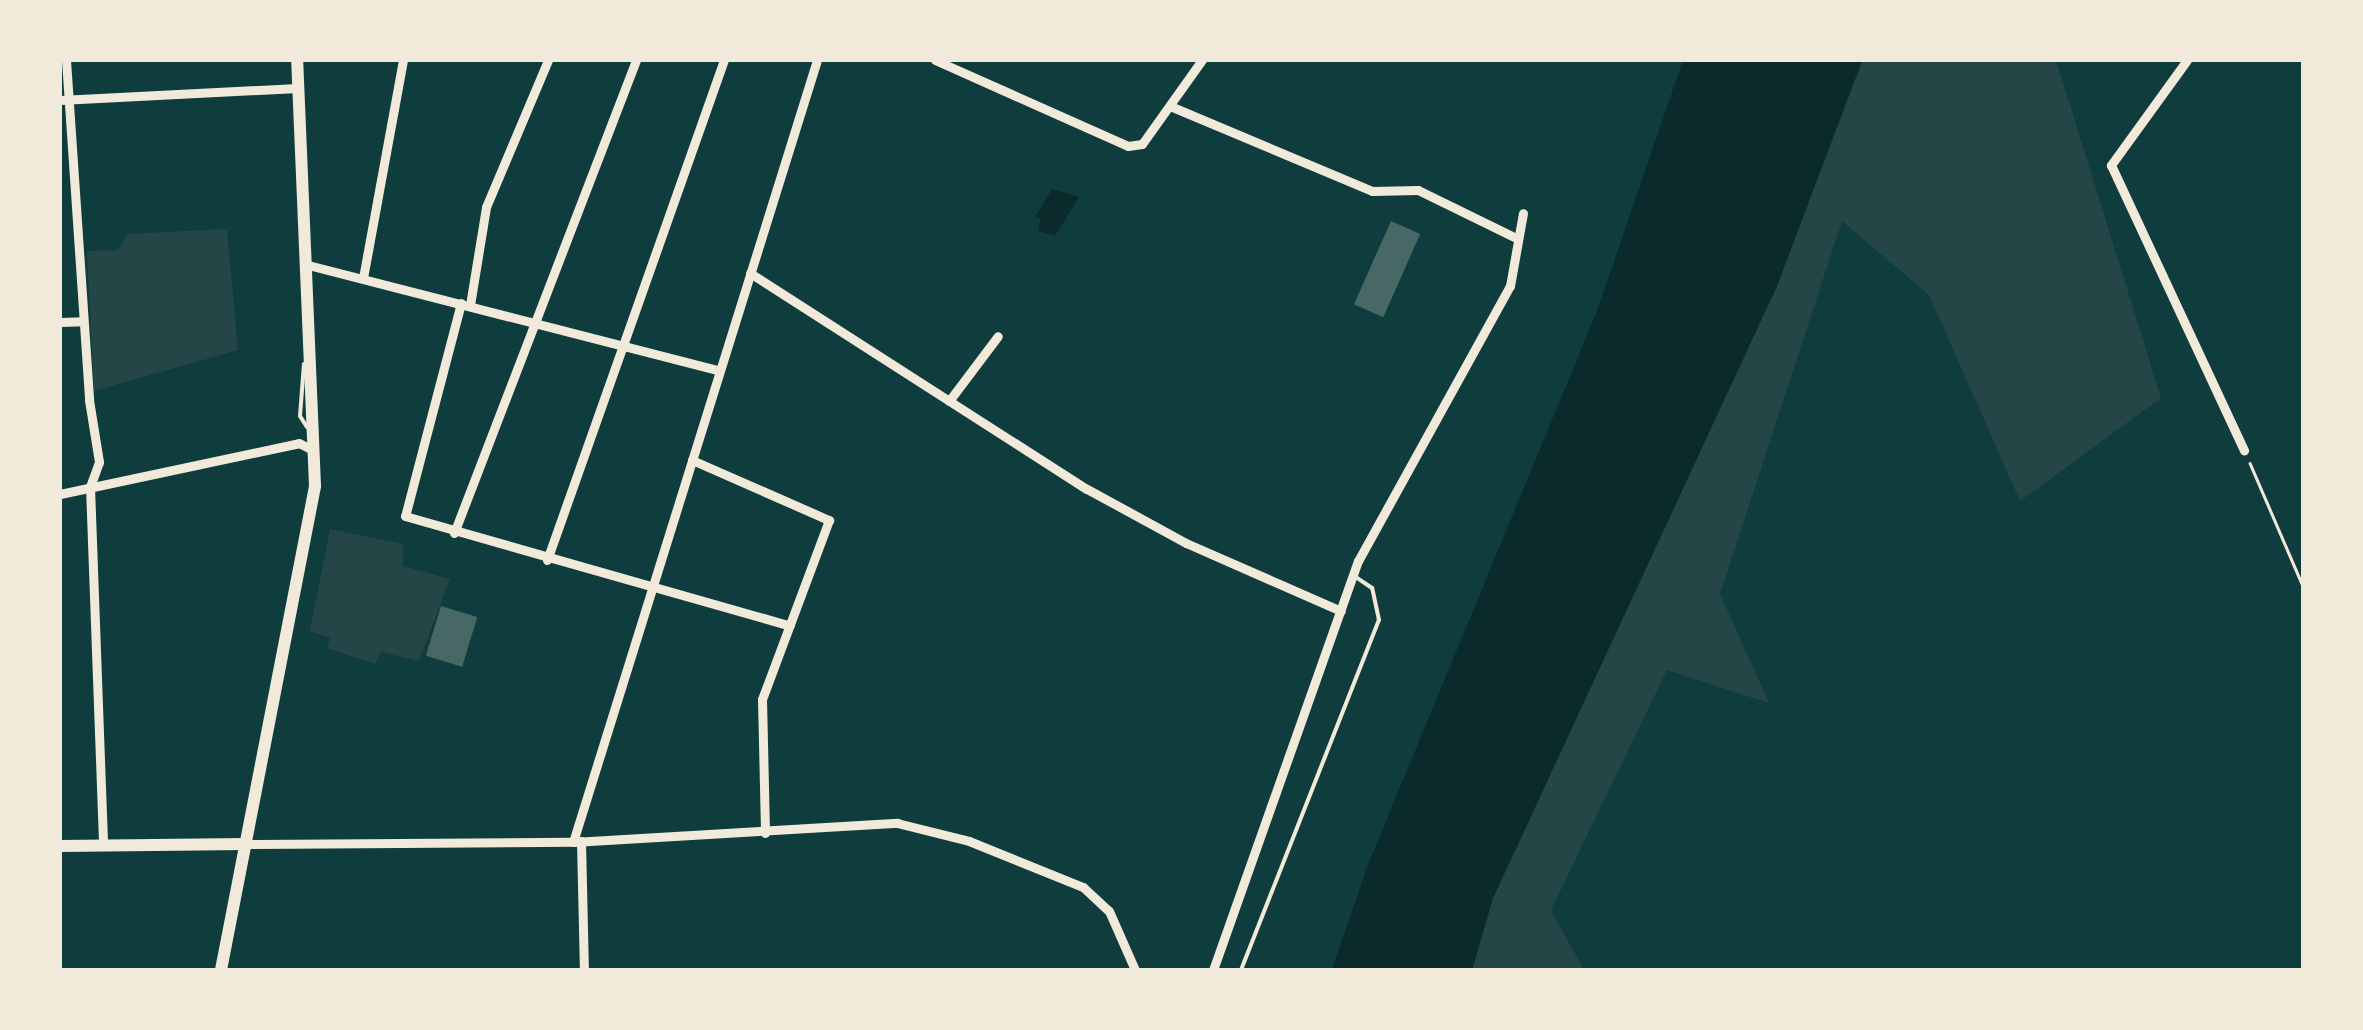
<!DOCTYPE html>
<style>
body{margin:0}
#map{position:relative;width:2363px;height:1030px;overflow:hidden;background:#0f3d3e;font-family:Raleway,sans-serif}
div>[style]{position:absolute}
.green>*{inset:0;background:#244646}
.water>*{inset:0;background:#0a2a2b}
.building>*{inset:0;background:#486865;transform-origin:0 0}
.path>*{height:2.5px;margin:-1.25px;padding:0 1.25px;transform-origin:1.25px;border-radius:1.25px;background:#f1e9da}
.service>*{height:4px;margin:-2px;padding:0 2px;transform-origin:2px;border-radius:2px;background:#f1e9da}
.minor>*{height:9px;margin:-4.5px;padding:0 4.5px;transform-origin:4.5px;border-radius:4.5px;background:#f1e9da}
.secondary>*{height:12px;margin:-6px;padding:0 6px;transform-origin:6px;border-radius:6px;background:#f1e9da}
span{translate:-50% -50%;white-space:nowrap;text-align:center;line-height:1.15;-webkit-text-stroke:10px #f1e9da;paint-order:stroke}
.frame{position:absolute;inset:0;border:62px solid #f1e9da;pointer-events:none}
</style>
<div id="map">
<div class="green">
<i style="clip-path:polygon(1863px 60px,2056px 60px,2161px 398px,2020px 501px,1929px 295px,1842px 221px,1720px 594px,1769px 703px,1667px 670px,1551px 910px,1584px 970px,1472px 970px,1493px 898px,1777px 286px)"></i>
<i style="clip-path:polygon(227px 229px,238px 350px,94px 391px,87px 251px,117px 250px,128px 234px)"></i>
<i style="clip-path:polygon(330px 529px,403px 544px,403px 566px,450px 579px,419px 661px,381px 652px,375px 664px,327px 648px,330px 638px,310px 631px)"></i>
</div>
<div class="water">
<i style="clip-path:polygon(1683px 60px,1862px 60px,1777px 286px,1493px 898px,1472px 970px,1332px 970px,1367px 867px,1597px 311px)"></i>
<i style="clip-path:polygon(1052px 189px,1079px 197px,1055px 236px,1038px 231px,1041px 219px,1035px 217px)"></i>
</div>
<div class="building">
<i style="left:1391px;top:221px;width:32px;height:91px;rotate:24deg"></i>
<i style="left:441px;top:606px;width:38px;height:52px;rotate:17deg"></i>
</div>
<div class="path">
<i style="left:2250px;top:463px;width:134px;rotate:66.7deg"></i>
</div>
<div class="service">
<i style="left:304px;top:364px;width:52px;rotate:94.4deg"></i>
<i style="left:300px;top:416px;width:13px;rotate:58deg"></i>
<i style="left:1241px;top:970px;width:376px;rotate:-68.5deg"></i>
<i style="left:1379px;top:620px;width:33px;rotate:-102deg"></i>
<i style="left:1372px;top:588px;width:23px;rotate:-146deg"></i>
</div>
<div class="minor">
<i style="left:66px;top:60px;width:341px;rotate:86.1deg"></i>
<i style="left:89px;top:400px;width:63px;rotate:80.8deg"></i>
<i style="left:99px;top:462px;width:27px;rotate:110deg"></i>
<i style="left:90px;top:487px;width:358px;rotate:87.9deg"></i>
<i style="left:935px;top:60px;width:211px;rotate:24deg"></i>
<i style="left:1128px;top:146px;width:14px;rotate:-8deg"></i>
<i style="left:1142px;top:144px;width:103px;rotate:-54.5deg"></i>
<i style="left:2187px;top:60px;width:130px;rotate:125.9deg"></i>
<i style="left:2111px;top:165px;width:315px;rotate:65deg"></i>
<i style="left:60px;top:100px;width:238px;rotate:-2.9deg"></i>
<i style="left:1170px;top:106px;width:219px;rotate:22.8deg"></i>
<i style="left:1372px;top:191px;width:46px;rotate:-1.2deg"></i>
<i style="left:1418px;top:190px;width:107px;rotate:26.1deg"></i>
<i style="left:308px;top:265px;width:425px;rotate:14.4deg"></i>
<i style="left:750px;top:273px;width:400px;rotate:32.7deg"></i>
<i style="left:1087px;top:489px;width:113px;rotate:28.6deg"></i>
<i style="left:1186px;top:543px;width:169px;rotate:23.7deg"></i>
<i style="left:363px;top:278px;width:222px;rotate:-79.6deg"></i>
<i style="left:461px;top:303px;width:220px;rotate:104.7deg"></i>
<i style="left:405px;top:516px;width:400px;rotate:15.9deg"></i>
<i style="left:470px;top:305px;width:99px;rotate:-80.7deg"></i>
<i style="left:486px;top:207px;width:160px;rotate:-67.1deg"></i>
<i style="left:60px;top:322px;width:23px;rotate:-2deg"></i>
<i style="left:949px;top:401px;width:81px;rotate:-53deg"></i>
<i style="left:692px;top:460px;width:150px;rotate:23.7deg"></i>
<i style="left:829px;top:520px;width:191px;rotate:110.5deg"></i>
<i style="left:762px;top:699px;width:134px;rotate:88.7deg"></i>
<i style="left:60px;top:494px;width:244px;rotate:-12deg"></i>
<i style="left:299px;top:443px;width:16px;rotate:27deg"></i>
<i style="left:454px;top:533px;width:507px;rotate:-68.95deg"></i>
<i style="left:547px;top:560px;width:530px;rotate:-70.51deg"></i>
<i style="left:581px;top:841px;width:129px;rotate:88.7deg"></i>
<i style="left:573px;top:842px;width:819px;rotate:-72.67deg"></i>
<i style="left:246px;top:844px;width:327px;rotate:-0.4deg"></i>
<i style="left:573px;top:842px;width:325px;rotate:-3.4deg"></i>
<i style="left:897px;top:823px;width:74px;rotate:14deg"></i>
<i style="left:969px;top:841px;width:123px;rotate:22deg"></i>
<i style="left:1083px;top:887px;width:35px;rotate:43deg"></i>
<i style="left:1109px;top:911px;width:64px;rotate:66.2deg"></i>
<i style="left:1213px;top:970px;width:434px;rotate:-70.5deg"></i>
<i style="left:1358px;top:561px;width:314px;rotate:-61.1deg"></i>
<i style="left:1510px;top:286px;width:74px;rotate:-79.9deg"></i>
</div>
<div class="secondary">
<i style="left:60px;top:846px;width:186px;rotate:-0.6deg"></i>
<i style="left:221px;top:970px;width:493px;rotate:-79deg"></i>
<i style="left:315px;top:486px;width:426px;rotate:-92.4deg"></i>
</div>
<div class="frame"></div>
</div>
